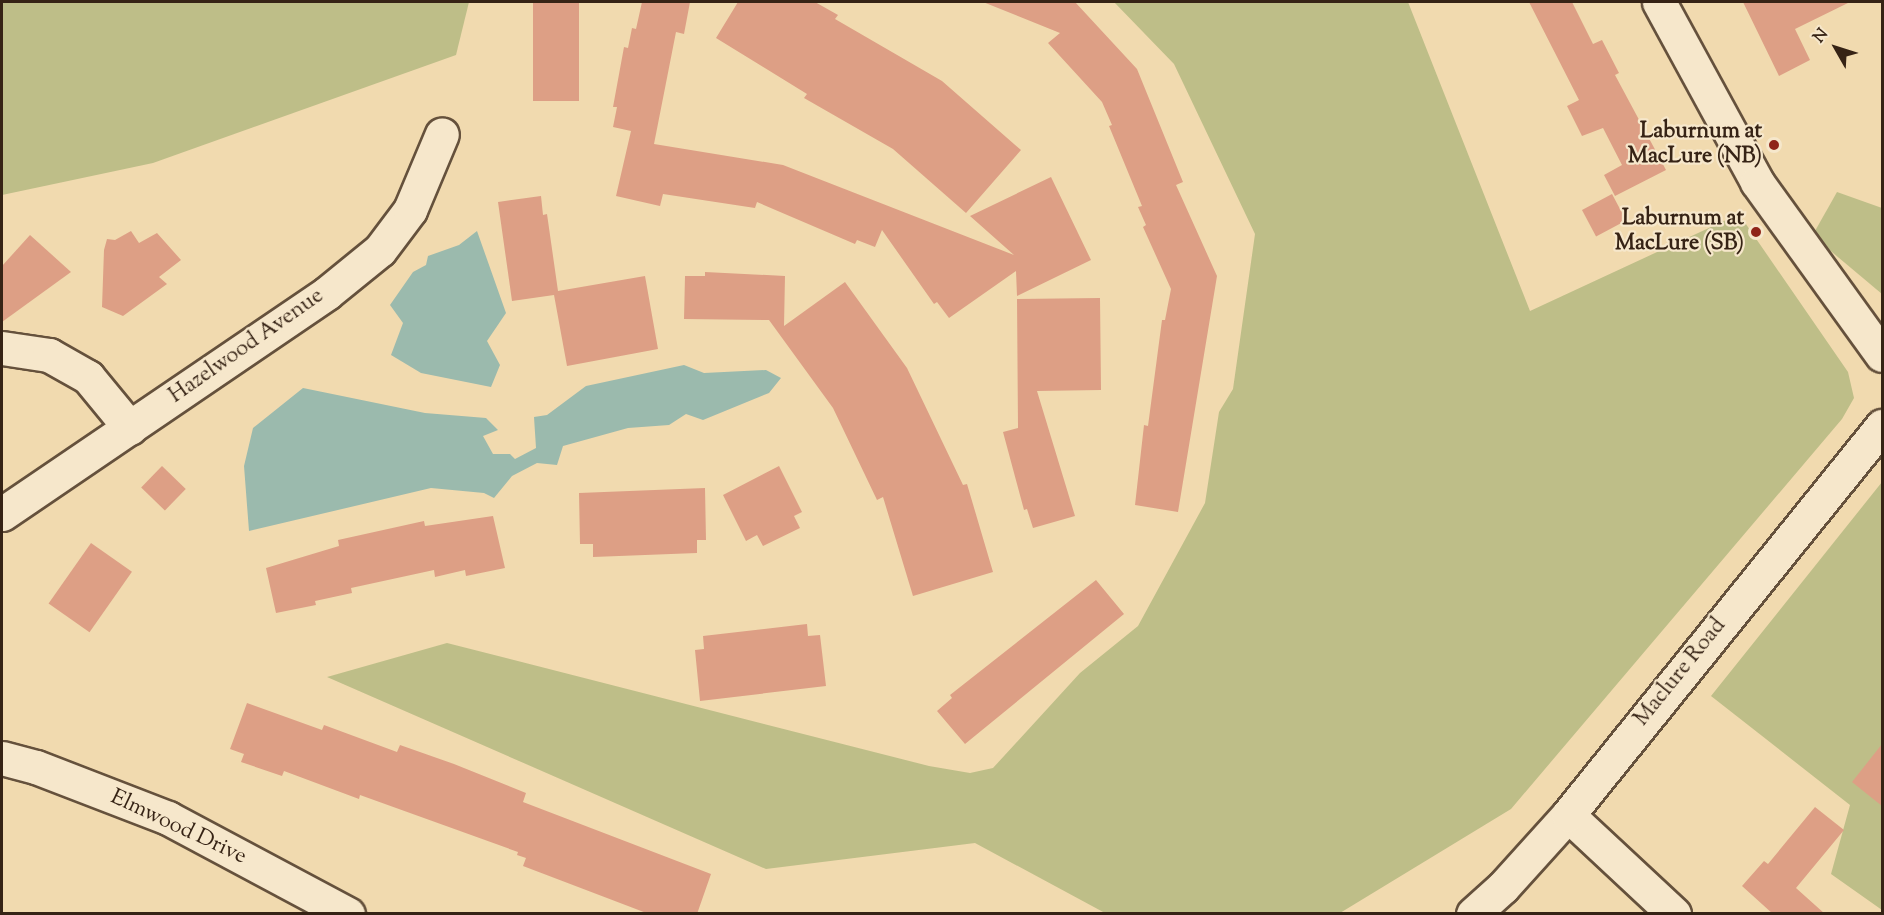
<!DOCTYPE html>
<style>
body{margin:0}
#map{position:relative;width:1884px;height:915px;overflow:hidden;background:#f1daaf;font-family:"Sorts Mill Goudy",serif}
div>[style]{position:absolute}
.green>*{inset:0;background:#bebe88}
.water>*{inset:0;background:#9bbaad}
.building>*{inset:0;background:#dd9f85;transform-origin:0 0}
.roads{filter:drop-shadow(2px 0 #65513c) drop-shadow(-2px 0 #65513c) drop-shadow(0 2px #65513c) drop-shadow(0 -2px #65513c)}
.minor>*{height:33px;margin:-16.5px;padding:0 16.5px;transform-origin:16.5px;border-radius:16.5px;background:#f6e7cb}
.dots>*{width:16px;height:16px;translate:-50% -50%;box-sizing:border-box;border:3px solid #f6e7cb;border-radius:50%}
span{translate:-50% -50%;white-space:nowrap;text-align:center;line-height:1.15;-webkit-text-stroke:4.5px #f6e7cb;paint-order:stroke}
.poi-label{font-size:22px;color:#362315;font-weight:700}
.right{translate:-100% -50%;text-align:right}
.street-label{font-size:22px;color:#362315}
.frame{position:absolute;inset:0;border:3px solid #362315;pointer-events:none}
.north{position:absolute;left:1806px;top:18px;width:60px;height:60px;-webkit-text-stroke:4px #f6e7cb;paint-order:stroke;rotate:309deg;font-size:16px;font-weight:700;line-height:24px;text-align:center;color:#362315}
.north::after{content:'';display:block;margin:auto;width:21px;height:27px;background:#362315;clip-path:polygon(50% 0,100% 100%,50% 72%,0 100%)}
</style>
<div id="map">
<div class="green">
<i style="clip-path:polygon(2px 2px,469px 2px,456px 55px,153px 163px,2px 195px)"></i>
<i style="clip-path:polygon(1114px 2px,1408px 2px,1530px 311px,1739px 214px,1848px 372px,1854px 398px,1842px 419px,1511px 809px,1340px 913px,1105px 913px,975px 843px,766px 869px,327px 677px,447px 643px,929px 766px,970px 773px,993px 768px,1080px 673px,1138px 626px,1205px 503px,1219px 412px,1233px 389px,1255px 234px,1174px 64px)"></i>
<i style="clip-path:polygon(1837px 192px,1882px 208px,1882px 294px,1820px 242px,1815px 231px)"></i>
<i style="clip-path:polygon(1882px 482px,1882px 910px,1831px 874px,1850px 805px,1711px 696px)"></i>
</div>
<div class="water">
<i style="clip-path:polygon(477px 231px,506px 313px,487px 341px,500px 365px,491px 387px,421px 373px,391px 355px,403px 323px,390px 305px,413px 272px,426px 265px,428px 256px,459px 245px)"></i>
<i style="clip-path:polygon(684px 365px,704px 373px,766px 370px,781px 378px,769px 393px,703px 420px,686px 414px,669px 425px,628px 428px,563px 446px,557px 465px,537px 463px,512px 476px,494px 498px,484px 493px,431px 488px,249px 531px,244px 466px,253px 428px,303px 388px,425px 413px,486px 418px,498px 430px,483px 436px,493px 454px,510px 454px,515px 459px,536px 448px,534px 417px,547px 415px,586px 386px)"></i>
</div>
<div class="building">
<i style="left:533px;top:2px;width:46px;height:99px"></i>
<i style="clip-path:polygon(642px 2px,690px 2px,684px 34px,676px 32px,654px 144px,783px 165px,1014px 255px,970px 216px,1051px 177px,1091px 260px,1017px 296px,1016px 271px,949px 318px,937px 302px,934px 304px,882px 230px,875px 247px,857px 240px,855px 244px,757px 202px,755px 208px,663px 194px,660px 206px,616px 196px,631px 131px,613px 127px,617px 107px,613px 107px,624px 47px,628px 48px,632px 28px,636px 29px)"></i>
<i style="clip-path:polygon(738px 2px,815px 2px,838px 15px,835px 19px,942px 81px,1021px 150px,966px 213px,893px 149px,804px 98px,807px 94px,716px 38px)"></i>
<i style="clip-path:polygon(983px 2px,1075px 2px,1137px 69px,1183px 182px,1176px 185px,1217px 276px,1178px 512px,1135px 505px,1144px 425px,1148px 426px,1162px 320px,1165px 320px,1171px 289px,1143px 227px,1146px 225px,1138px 207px,1142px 206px,1109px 126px,1112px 125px,1102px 102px,1048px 43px,1060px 33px)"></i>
<i style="clip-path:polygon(1529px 2px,1572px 2px,1593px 44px,1602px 40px,1619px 73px,1615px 75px,1666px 170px,1615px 196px,1604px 175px,1622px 165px,1603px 128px,1582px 136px,1567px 106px,1579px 100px)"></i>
<i style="clip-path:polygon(1743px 2px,1850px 2px,1795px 29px,1810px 60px,1779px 76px)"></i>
<i style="left:1612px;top:194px;width:30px;height:34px;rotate:62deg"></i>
<i style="clip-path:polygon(541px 196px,543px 215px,547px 214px,558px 291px,645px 276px,658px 349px,567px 366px,554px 295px,512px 301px,498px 202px)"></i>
<i style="clip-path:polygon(131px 231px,139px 243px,157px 233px,181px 260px,159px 277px,167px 284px,123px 316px,102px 307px,104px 250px,107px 239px,115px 240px)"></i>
<i style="clip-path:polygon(30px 235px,71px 272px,2px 322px,2px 266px)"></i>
<i style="clip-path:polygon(705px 272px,785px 276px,784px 326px,845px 282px,907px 368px,963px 485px,967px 484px,993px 572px,913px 596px,883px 497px,877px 500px,833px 408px,769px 320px,684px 319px,685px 276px,705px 276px)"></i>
<i style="clip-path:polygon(1100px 298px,1101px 390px,1037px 391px,1075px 516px,1033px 528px,1027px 509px,1024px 510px,1003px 432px,1018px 428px,1017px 299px)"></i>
<i style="left:162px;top:466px;width:33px;height:30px;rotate:44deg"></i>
<i style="clip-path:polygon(779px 466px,802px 512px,794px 516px,800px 528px,763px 546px,757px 535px,746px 541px,723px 495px)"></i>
<i style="clip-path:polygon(705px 488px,706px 540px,697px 540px,697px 553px,593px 557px,593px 544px,580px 544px,579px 493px)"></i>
<i style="clip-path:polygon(493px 516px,505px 568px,466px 576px,465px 570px,435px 577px,434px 570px,351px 588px,352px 593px,315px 601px,316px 605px,276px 613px,266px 568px,339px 546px,338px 540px,424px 521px,425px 526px)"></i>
<i style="left:91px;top:543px;width:50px;height:74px;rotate:35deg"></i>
<i style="clip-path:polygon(1096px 580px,1124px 614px,965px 744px,937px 711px,952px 698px,950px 695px)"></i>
<i style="clip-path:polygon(807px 624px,808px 636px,820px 635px,826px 686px,700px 701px,695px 650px,704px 649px,703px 636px)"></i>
<i style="clip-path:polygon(247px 703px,322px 730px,324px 725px,397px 752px,400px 745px,454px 764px,526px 793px,523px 802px,711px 874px,697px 914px,649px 914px,523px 866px,526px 858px,517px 855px,518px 852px,360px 795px,359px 799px,284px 771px,282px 776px,241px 762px,244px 754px,230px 749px)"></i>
<i style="clip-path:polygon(1882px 744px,1882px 806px,1852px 782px)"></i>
<i style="clip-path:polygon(1815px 807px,1844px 830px,1796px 888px,1825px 914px,1773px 914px,1742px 886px,1764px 861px,1768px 864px)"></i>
</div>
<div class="roads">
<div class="minor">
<i style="left:1659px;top:2px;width:205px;rotate:61.4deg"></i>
<i style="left:1757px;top:182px;width:213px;rotate:54.2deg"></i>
<i style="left:2px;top:348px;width:48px;rotate:8.5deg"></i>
<i style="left:49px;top:355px;width:45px;rotate:29.4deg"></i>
<i style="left:88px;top:377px;width:66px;rotate:50.5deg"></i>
<i style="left:2px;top:514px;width:393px;rotate:-34.2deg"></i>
<i style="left:327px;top:293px;width:68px;rotate:-39.1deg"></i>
<i style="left:380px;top:250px;width:50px;rotate:-53.1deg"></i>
<i style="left:410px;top:210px;width:82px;rotate:-67.2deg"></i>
<i style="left:2px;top:758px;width:35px;rotate:15deg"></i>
<i style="left:36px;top:767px;width:142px;rotate:21.1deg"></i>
<i style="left:168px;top:818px;width:204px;rotate:28.1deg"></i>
<i style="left:1568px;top:815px;width:145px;rotate:43deg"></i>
<i style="left:1473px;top:914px;width:40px;rotate:-42deg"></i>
<i style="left:1503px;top:887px;width:97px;rotate:-47.9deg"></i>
<i style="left:1568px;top:815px;width:500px;rotate:-51.1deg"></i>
</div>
</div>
<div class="dots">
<i style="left:1774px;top:145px;background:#8f2418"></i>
<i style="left:1756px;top:232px;background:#8f2418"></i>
</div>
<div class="poi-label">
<span class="right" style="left:1762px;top:145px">Laburnum at<br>MacLure (NB)</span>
<span class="right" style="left:1744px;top:232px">Laburnum at<br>MacLure (SB)</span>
</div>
<div class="street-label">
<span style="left:247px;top:347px;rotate:-35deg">Hazelwood Avenue</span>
<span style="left:1681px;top:673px;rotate:-51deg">Maclure Road</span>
<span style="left:178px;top:828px;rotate:25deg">Elmwood Drive</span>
</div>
<div class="frame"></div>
<div class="north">N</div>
</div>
